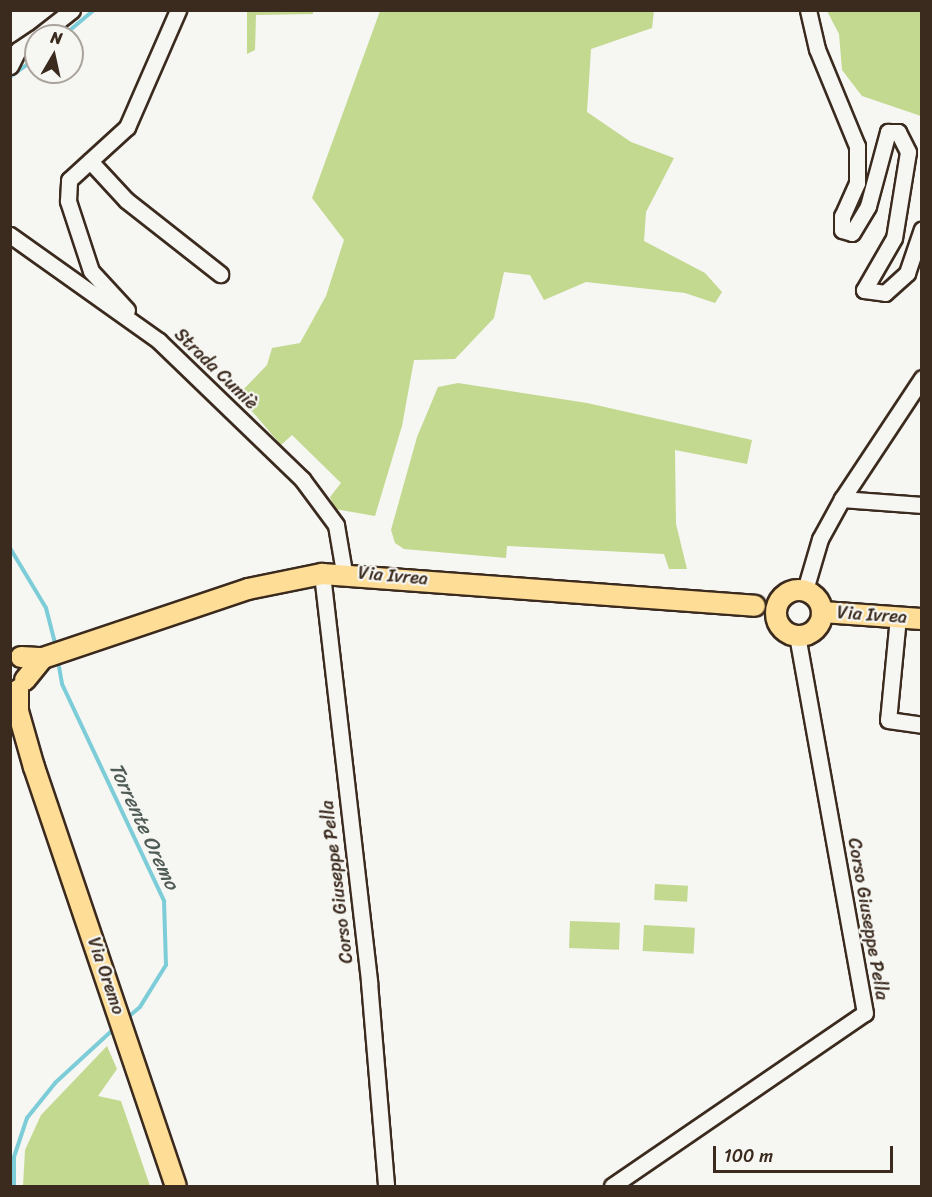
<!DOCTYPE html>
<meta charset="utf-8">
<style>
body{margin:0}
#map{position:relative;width:932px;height:1197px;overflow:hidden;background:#f6f6f2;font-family:Sriracha,sans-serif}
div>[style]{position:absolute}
.green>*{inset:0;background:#c2d98f;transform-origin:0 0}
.stream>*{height:4px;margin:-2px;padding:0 2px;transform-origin:2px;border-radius:2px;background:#7dcdd8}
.roads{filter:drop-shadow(2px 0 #3b2a1e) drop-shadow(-2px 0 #3b2a1e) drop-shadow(0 2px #3b2a1e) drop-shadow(0 -2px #3b2a1e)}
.minor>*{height:15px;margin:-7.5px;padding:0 7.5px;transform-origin:7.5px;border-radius:7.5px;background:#f6f6f2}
.major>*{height:20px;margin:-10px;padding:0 10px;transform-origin:10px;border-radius:10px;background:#fedd96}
.major>.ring{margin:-10px;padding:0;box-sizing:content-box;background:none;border:20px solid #fedd96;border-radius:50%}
span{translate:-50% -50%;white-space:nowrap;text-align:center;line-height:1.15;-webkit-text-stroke:4.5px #f6f6f2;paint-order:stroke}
.street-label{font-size:18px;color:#3b2a1e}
.water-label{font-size:20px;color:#4f5b56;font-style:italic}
.frame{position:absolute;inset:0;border:12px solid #3b2a1e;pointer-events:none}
.north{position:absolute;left:24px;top:24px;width:60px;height:60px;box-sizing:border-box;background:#f6f6f2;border:2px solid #aba49d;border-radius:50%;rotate:9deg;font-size:16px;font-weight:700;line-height:24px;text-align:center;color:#3b2a1e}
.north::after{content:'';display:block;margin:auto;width:21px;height:27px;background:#3b2a1e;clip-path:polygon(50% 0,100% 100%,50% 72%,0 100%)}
.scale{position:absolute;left:713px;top:1146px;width:180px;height:27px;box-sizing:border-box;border:3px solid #3b2a1e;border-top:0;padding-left:8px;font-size:18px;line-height:21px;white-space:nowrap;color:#3b2a1e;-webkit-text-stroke:4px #f6f6f2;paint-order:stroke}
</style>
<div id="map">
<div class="green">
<i style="clip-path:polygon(247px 11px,313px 11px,313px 14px,256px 15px,255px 50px,247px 54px)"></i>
<i style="clip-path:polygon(380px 11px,654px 11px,652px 28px,591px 49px,587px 112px,631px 142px,674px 158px,646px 212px,644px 241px,705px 273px,722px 292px,715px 303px,685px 293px,586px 282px,544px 300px,530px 275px,504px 272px,494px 318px,455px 359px,414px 360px,402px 426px,375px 516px,335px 509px,330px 497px,341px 483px,292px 435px,281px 445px,238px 395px,267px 365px,272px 348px,300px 343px,326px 296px,344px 240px,312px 198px)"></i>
<i style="clip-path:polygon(827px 11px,921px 11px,921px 116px,862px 96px,842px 70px,839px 34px)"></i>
<i style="clip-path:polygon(458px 383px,587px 403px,752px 440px,747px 464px,675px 450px,676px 524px,687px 569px,669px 569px,664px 554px,507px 546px,506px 558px,404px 549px,395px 543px,391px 530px,417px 437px,438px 387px)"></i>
<i style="left:655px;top:884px;width:33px;height:16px;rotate:3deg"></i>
<i style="left:570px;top:921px;width:50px;height:27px;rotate:2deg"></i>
<i style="left:644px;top:925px;width:51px;height:26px;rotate:3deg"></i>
<i style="clip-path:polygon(107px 1046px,117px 1069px,98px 1096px,121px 1101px,150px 1186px,23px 1186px,25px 1150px,41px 1115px)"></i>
</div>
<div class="stream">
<i style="left:63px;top:36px;width:40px;rotate:-40deg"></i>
<i style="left:10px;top:77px;width:32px;rotate:-36deg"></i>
<i style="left:10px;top:548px;width:70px;rotate:59deg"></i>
<i style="left:46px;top:608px;width:40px;rotate:75.6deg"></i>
<i style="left:58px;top:661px;width:23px;rotate:80deg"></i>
<i style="left:62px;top:684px;width:240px;rotate:64.8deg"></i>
<i style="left:164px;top:901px;width:64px;rotate:88.2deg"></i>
<i style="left:166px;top:965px;width:49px;rotate:121.8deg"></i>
<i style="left:140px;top:1007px;width:17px;rotate:140deg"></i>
<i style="left:14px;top:1186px;width:29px;rotate:-90deg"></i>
<i style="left:14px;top:1157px;width:41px;rotate:-71.6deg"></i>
<i style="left:27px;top:1118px;width:45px;rotate:-51.3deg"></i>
<i style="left:55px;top:1083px;width:83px;rotate:-42.6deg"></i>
</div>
<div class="roads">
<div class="minor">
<i style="left:808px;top:10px;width:40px;rotate:77deg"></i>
<i style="left:817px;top:49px;width:105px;rotate:67.6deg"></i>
<i style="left:857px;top:146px;width:37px;rotate:90deg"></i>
<i style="left:857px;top:183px;width:36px;rotate:114deg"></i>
<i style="left:842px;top:216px;width:14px;rotate:90deg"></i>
<i style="left:842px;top:230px;width:10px;rotate:17deg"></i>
<i style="left:852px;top:233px;width:31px;rotate:-59deg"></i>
<i style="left:868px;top:206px;width:77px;rotate:-74.9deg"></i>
<i style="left:888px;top:132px;width:10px"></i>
<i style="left:898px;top:132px;width:22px;rotate:63deg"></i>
<i style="left:908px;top:152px;width:87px;rotate:99.2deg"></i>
<i style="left:894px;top:238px;width:60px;rotate:120deg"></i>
<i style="left:864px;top:290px;width:21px;rotate:8deg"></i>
<i style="left:885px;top:293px;width:30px;rotate:-42deg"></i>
<i style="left:907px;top:273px;width:46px;rotate:-71.2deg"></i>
<i style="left:39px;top:36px;width:42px;rotate:-38.2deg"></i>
<i style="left:10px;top:66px;width:18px;rotate:-63deg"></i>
<i style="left:18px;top:50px;width:22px;rotate:-34deg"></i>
<i style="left:90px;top:161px;width:53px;rotate:47.3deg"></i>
<i style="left:126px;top:200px;width:120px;rotate:38.2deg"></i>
<i style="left:10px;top:235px;width:183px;rotate:35.4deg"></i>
<i style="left:159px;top:341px;width:199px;rotate:44deg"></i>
<i style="left:302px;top:479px;width:57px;rotate:53.5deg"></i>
<i style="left:336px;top:525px;width:48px;rotate:80.3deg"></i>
<i style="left:127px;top:310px;width:53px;rotate:-132.7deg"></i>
<i style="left:91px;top:271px;width:74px;rotate:-108.2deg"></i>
<i style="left:68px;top:201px;width:21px;rotate:-87deg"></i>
<i style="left:69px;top:180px;width:79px;rotate:-42.4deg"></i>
<i style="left:127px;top:127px;width:128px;rotate:-66.4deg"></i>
<i style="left:842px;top:499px;width:80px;rotate:4.3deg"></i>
<i style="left:322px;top:574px;width:411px;rotate:83.4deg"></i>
<i style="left:369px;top:982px;width:205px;rotate:85.2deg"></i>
<i style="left:805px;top:590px;width:53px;rotate:-73.6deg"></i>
<i style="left:820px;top:539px;width:46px;rotate:-61.2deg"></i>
<i style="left:842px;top:499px;width:145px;rotate:-56.5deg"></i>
<i style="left:898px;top:617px;width:103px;rotate:95.5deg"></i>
<i style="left:888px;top:720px;width:34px;rotate:8deg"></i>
<i style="left:612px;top:1186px;width:306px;rotate:-34.4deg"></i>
<i style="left:865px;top:1013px;width:383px;rotate:-100.2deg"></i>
</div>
<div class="major">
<i class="ring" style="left:776px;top:590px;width:26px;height:26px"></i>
<i style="left:822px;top:612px;width:100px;rotate:4deg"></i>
<i style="left:21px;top:657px;width:22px;rotate:3deg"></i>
<i style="left:43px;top:658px;width:216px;rotate:-18.6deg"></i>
<i style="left:248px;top:589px;width:76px;rotate:-11.5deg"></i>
<i style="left:322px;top:574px;width:434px;rotate:4.2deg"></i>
<i style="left:25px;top:680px;width:28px;rotate:-51deg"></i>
<i style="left:18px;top:690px;width:21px;rotate:90deg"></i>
<i style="left:18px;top:711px;width:58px;rotate:74.1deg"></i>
<i style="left:34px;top:767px;width:442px;rotate:71.3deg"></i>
</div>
</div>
<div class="street-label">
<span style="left:216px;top:369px;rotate:44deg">Strada Cumiè</span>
<span style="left:393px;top:576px;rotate:5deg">Via Ivrea</span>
<span style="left:872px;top:615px;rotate:4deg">Via Ivrea</span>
<span style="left:337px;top:882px;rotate:-97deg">Corso Giuseppe Pella</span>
<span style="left:868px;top:919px;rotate:80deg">Corso Giuseppe Pella</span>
<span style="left:106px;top:976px;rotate:71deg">Via Oremo</span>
</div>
<div class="water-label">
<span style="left:144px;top:826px;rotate:65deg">Torrente Oremo</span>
</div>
<div class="frame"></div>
<div class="north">N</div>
<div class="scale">100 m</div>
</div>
